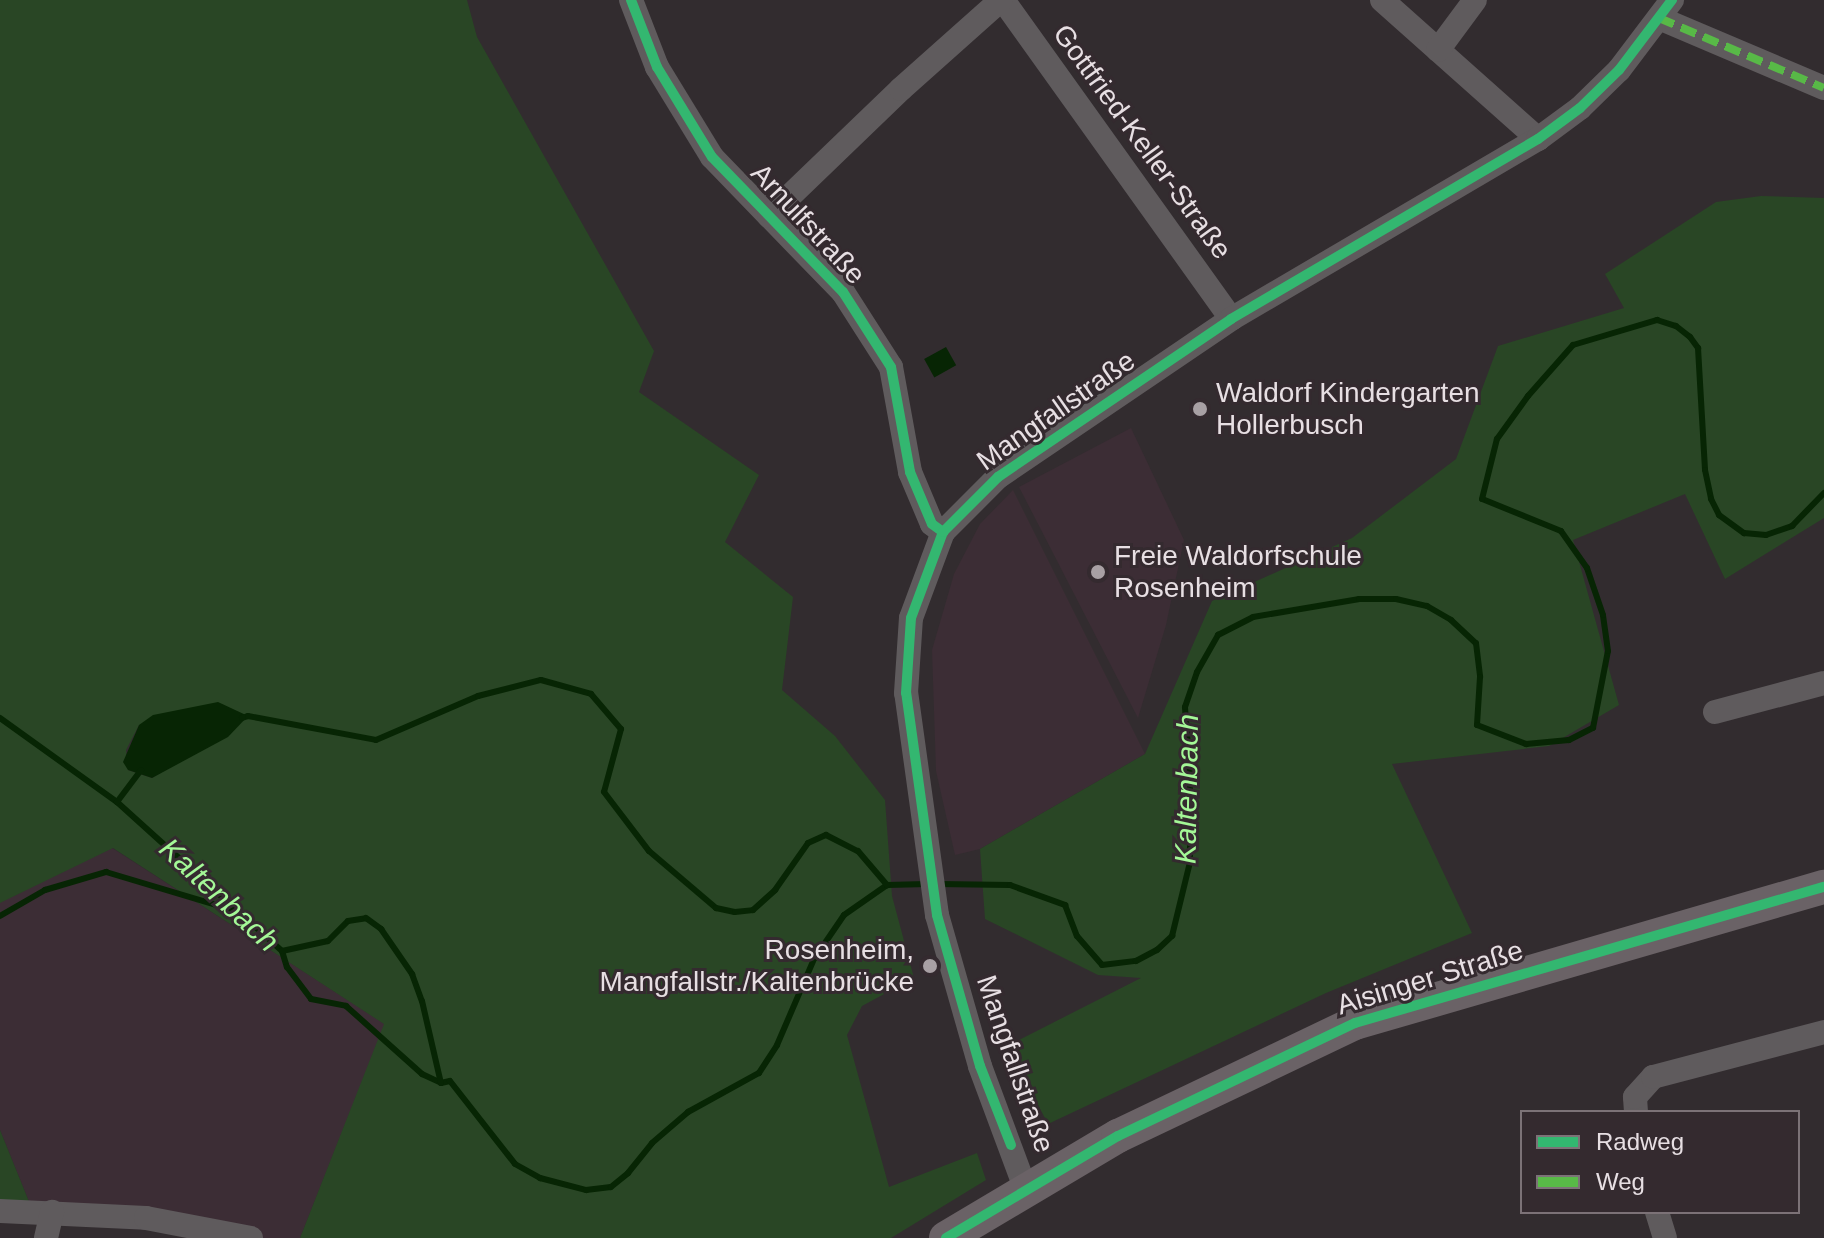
<!DOCTYPE html>
<meta charset="utf-8">
<style>
body{margin:0}
#map{position:relative;width:1824px;height:1238px;overflow:hidden;background:#322c2f;font-family:Helvetica,sans-serif}
div>[style]{position:absolute}
.built>*{inset:0;background:#3c2d35}
.green>*{inset:0;background:#294625}
.water>*{inset:0;background:#072504;transform-origin:0 0}
.stream>*{height:6px;margin:-3px;padding:0 3px;transform-origin:3px;border-radius:3px;background:#072504}
.street>*{height:24px;margin:-12px;padding:0 12px;transform-origin:12px;border-radius:12px;background:#5f5b5d}
.secondary>*{height:34px;margin:-17px;padding:0 17px;transform-origin:17px;border-radius:17px;background:#6a6266}
.quiet>*{height:8px;margin-top:-4px;transform-origin:0;background:repeating-linear-gradient(90deg,#58b947 0 16px,transparent 0 24px)}
.cycleway>*{height:10px;margin:-5px;padding:0 5px;transform-origin:5px;border-radius:5px;background:#33b770}
.dots>*{width:22px;height:22px;translate:-50% -50%;box-sizing:border-box;border:4px solid #342a2f;border-radius:50%}
span{translate:-50% -50%;white-space:nowrap;text-align:center;line-height:1.15;-webkit-text-stroke:6px #342a2f;paint-order:stroke}
.street-label{font-size:28px;color:#e7dfe3}
.poi-label{font-size:28px;color:#e7dfe3}
.left{translate:0 -50%;text-align:left}
.right{translate:-100% -50%;text-align:right}
.water-label{font-size:30px;color:#a4f897;font-style:italic}
.legend{position:absolute;left:1520px;top:1110px;width:280px;height:104px;box-sizing:border-box;background:#342a2f;border:2px solid #7c7277;margin:0;padding:10px 14px;list-style:none;font-size:24px;color:#e7dfe3}
.legend li{display:flex;align-items:center;gap:16px;height:40px}
.legend b{width:40px;border:2px solid #7c7277}
</style>
<div id="map">
<div class="built">
<i style="clip-path:polygon(1131px 428px,1184px 540px,1166px 625px,1138px 718px,1019px 487px)"></i>
<i style="clip-path:polygon(1013px 490px,1145px 754px,980px 849px,955px 855px,936px 771px,932px 650px,954px 574px,980px 524px)"></i>
<i style="clip-path:polygon(112px 848px,385px 1024px,300px 1238px,220px 1238px,32px 1209px,0 1130px,0 900px)"></i>
</div>
<div class="green">
<i style="clip-path:polygon(evenodd,0 0,467px 0,477px 37px,654px 351px,639px 392px,759px 475px,725px 542px,793px 597px,782px 690px,835px 736px,885px 800px,892px 896px,914px 978px,862px 1006px,847px 1035px,889px 1187px,977px 1153px,986px 1180px,891px 1238px,300px 1238px,384px 1024px,113px 848px,0 903px,0 0,139px 725px,189px 756px,152px 778px,128px 770px,126px 750px,139px 725px)"></i>
<i style="clip-path:polygon(1761px 196px,1824px 198px,1824px 518px,1725px 579px,1685px 494px,1573px 540px,1619px 705px,1549px 746px,1392px 764px,1472px 933px,1326px 993px,1048px 1124px,1007px 1046px,1141px 978px,1098px 975px,985px 919px,980px 849px,1145px 754px,1212px 601px,1352px 538px,1456px 459px,1498px 346px,1624px 308px,1605px 274px,1716px 202px)"></i>
<i style="clip-path:polygon(0 1130px,32px 1209px,0 1210px)"></i>
</div>
<div class="water">
<i style="left:946px;top:347px;width:21px;height:25px;rotate:61deg"></i>
<i style="clip-path:polygon(218px 702px,248px 716px,228px 737px,152px 778px,128px 770px,123px 762px,139px 725px,153px 715px)"></i>
</div>
<div class="stream">
<i style="left:0;top:718px;width:144px;rotate:35.7deg"></i>
<i style="left:117px;top:802px;width:222px;rotate:42.1deg"></i>
<i style="left:282px;top:951px;width:17px;rotate:73deg"></i>
<i style="left:287px;top:967px;width:40px;rotate:53deg"></i>
<i style="left:311px;top:999px;width:36px;rotate:11deg"></i>
<i style="left:346px;top:1006px;width:102px;rotate:41.8deg"></i>
<i style="left:422px;top:1074px;width:21px;rotate:25deg"></i>
<i style="left:441px;top:1083px;width:9px;rotate:-13deg"></i>
<i style="left:450px;top:1081px;width:105px;rotate:51.9deg"></i>
<i style="left:515px;top:1164px;width:29px;rotate:29deg"></i>
<i style="left:540px;top:1178px;width:48px;rotate:14.6deg"></i>
<i style="left:586px;top:1190px;width:25px;rotate:-7deg"></i>
<i style="left:611px;top:1187px;width:22px;rotate:-39deg"></i>
<i style="left:628px;top:1173px;width:38px;rotate:-51deg"></i>
<i style="left:652px;top:1143px;width:48px;rotate:-40.7deg"></i>
<i style="left:688px;top:1112px;width:81px;rotate:-28.8deg"></i>
<i style="left:759px;top:1073px;width:33px;rotate:-57deg"></i>
<i style="left:777px;top:1045px;width:94px;rotate:-66.7deg"></i>
<i style="left:814px;top:959px;width:53px;rotate:-55.7deg"></i>
<i style="left:844px;top:915px;width:52px;rotate:-34.9deg"></i>
<i style="left:887px;top:885px;width:40px;rotate:-1.4deg"></i>
<i style="left:242px;top:718px;width:6px;rotate:-18deg"></i>
<i style="left:248px;top:716px;width:130px;rotate:10.6deg"></i>
<i style="left:376px;top:740px;width:111px;rotate:-23.3deg"></i>
<i style="left:478px;top:696px;width:65px;rotate:-14.3deg"></i>
<i style="left:541px;top:680px;width:52px;rotate:15.6deg"></i>
<i style="left:591px;top:694px;width:46px;rotate:49.4deg"></i>
<i style="left:621px;top:729px;width:65px;rotate:105.1deg"></i>
<i style="left:604px;top:792px;width:74px;rotate:52.7deg"></i>
<i style="left:649px;top:851px;width:88px;rotate:40.4deg"></i>
<i style="left:716px;top:908px;width:19px;rotate:12deg"></i>
<i style="left:735px;top:912px;width:18px;rotate:-6deg"></i>
<i style="left:753px;top:910px;width:30px;rotate:-42deg"></i>
<i style="left:775px;top:890px;width:57px;rotate:-54.9deg"></i>
<i style="left:808px;top:843px;width:20px;rotate:-24deg"></i>
<i style="left:826px;top:835px;width:36px;rotate:27deg"></i>
<i style="left:858px;top:851px;width:45px;rotate:49.5deg"></i>
<i style="left:117px;top:802px;width:40px;rotate:-53deg"></i>
<i style="left:938px;top:884px;width:72px;rotate:0.8deg"></i>
<i style="left:1010px;top:885px;width:59px;rotate:20deg"></i>
<i style="left:1065px;top:905px;width:33px;rotate:69deg"></i>
<i style="left:1077px;top:936px;width:38px;rotate:49deg"></i>
<i style="left:1102px;top:965px;width:34px;rotate:-7deg"></i>
<i style="left:1136px;top:961px;width:24px;rotate:-28deg"></i>
<i style="left:1157px;top:950px;width:21px;rotate:-43deg"></i>
<i style="left:1172px;top:936px;width:76px;rotate:-76.3deg"></i>
<i style="left:1190px;top:862px;width:88px;rotate:-90deg"></i>
<i style="left:1190px;top:774px;width:67px;rotate:-94.3deg"></i>
<i style="left:1185px;top:707px;width:37px;rotate:-71deg"></i>
<i style="left:1197px;top:672px;width:43px;rotate:-60.4deg"></i>
<i style="left:1218px;top:635px;width:39px;rotate:-27deg"></i>
<i style="left:1253px;top:617px;width:108px;rotate:-9.6deg"></i>
<i style="left:1359px;top:599px;width:37px"></i>
<i style="left:1396px;top:599px;width:32px;rotate:13deg"></i>
<i style="left:1427px;top:606px;width:28px;rotate:30deg"></i>
<i style="left:1451px;top:620px;width:34px;rotate:43deg"></i>
<i style="left:1476px;top:643px;width:34px;rotate:83deg"></i>
<i style="left:1480px;top:677px;width:48px;rotate:93.6deg"></i>
<i style="left:1477px;top:725px;width:53px;rotate:21.2deg"></i>
<i style="left:1526px;top:744px;width:43px;rotate:-5.3deg"></i>
<i style="left:1569px;top:740px;width:27px;rotate:-27deg"></i>
<i style="left:1593px;top:728px;width:78px;rotate:-79deg"></i>
<i style="left:1608px;top:651px;width:36px;rotate:-98deg"></i>
<i style="left:1603px;top:615px;width:50px;rotate:-108.8deg"></i>
<i style="left:1587px;top:568px;width:45px;rotate:-125.1deg"></i>
<i style="left:1561px;top:531px;width:85px;rotate:-157.9deg"></i>
<i style="left:1482px;top:499px;width:62px;rotate:-76deg"></i>
<i style="left:1497px;top:439px;width:53px;rotate:-54.2deg"></i>
<i style="left:1528px;top:396px;width:68px;rotate:-48.6deg"></i>
<i style="left:1573px;top:345px;width:88px;rotate:-16.6deg"></i>
<i style="left:1657px;top:320px;width:20px;rotate:18deg"></i>
<i style="left:1676px;top:326px;width:18px;rotate:38deg"></i>
<i style="left:1690px;top:337px;width:14px;rotate:54deg"></i>
<i style="left:1698px;top:348px;width:122px;rotate:86.7deg"></i>
<i style="left:1705px;top:470px;width:30px;rotate:78deg"></i>
<i style="left:1711px;top:499px;width:18px;rotate:63deg"></i>
<i style="left:1719px;top:515px;width:31px;rotate:36deg"></i>
<i style="left:1744px;top:533px;width:22px;rotate:5deg"></i>
<i style="left:1766px;top:535px;width:28px;rotate:-19deg"></i>
<i style="left:1792px;top:526px;width:46px;rotate:-45.9deg"></i>
<i style="left:0;top:916px;width:52px;rotate:-30deg"></i>
<i style="left:45px;top:890px;width:64px;rotate:-16.4deg"></i>
<i style="left:106px;top:872px;width:133px;rotate:16.7deg"></i>
<i style="left:282px;top:951px;width:47px;rotate:-12.3deg"></i>
<i style="left:328px;top:941px;width:28px;rotate:-45deg"></i>
<i style="left:348px;top:921px;width:18px;rotate:-9deg"></i>
<i style="left:366px;top:918px;width:19px;rotate:36deg"></i>
<i style="left:381px;top:929px;width:55px;rotate:55.4deg"></i>
<i style="left:412px;top:974px;width:29px;rotate:70deg"></i>
<i style="left:422px;top:1001px;width:84px;rotate:77deg"></i>
</div>
<div class="street">
<i style="left:631px;top:0;width:72px;rotate:68.8deg"></i>
<i style="left:657px;top:67px;width:105px;rotate:58.6deg"></i>
<i style="left:712px;top:157px;width:188px;rotate:45.9deg"></i>
<i style="left:843px;top:292px;width:89px;rotate:57.4deg"></i>
<i style="left:891px;top:367px;width:107px;rotate:79.7deg"></i>
<i style="left:910px;top:472px;width:56px;rotate:67.1deg"></i>
<i style="left:932px;top:524px;width:14px;rotate:36deg"></i>
<i style="left:1003px;top:0;width:392px;rotate:54.4deg"></i>
<i style="left:1382px;top:0;width:209px;rotate:41.7deg"></i>
<i style="left:1659px;top:18px;width:179px;rotate:23deg"></i>
<i style="left:1438px;top:50px;width:62px;rotate:-53.5deg"></i>
<i style="left:769px;top:216px;width:183px;rotate:-43.9deg"></i>
<i style="left:901px;top:89px;width:134px;rotate:-41.7deg"></i>
<i style="left:1715px;top:712px;width:113px;rotate:-14.9deg"></i>
<i style="left:1636px;top:1112px;width:15px;rotate:-94deg"></i>
<i style="left:1635px;top:1097px;width:27px;rotate:-48deg"></i>
<i style="left:1653px;top:1077px;width:177px;rotate:-14.7deg"></i>
<i style="left:1026px;top:1190px;width:132px;rotate:-110.4deg"></i>
<i style="left:980px;top:1066px;width:157px;rotate:-105.9deg"></i>
<i style="left:937px;top:915px;width:224px;rotate:-97.9deg"></i>
<i style="left:906px;top:693px;width:75px;rotate:-86.2deg"></i>
<i style="left:911px;top:618px;width:92px;rotate:-69.6deg"></i>
<i style="left:943px;top:532px;width:78px;rotate:-45deg"></i>
<i style="left:998px;top:477px;width:282px;rotate:-34.1deg"></i>
<i style="left:1231px;top:319px;width:356px;rotate:-30.4deg"></i>
<i style="left:1538px;top:139px;width:52px;rotate:-36.4deg"></i>
<i style="left:1580px;top:108px;width:54px;rotate:-44.3deg"></i>
<i style="left:1619px;top:70px;width:88px;rotate:-52.9deg"></i>
<i style="left:0;top:1211px;width:146px;rotate:2.7deg"></i>
<i style="left:146px;top:1218px;width:107px;rotate:10.8deg"></i>
<i style="left:1657px;top:1212px;width:27px;rotate:73deg"></i>
<i style="left:46px;top:1238px;width:27px;rotate:-77deg"></i>
</div>
<div class="secondary">
<i style="left:946px;top:1238px;width:200px;rotate:-30.7deg"></i>
<i style="left:1118px;top:1136px;width:263px;rotate:-25.5deg"></i>
<i style="left:1355px;top:1023px;width:488px;rotate:-16.2deg"></i>
</div>
<div class="quiet">
<i style="left:1659px;top:18px;width:179px;rotate:23deg"></i>
</div>
<div class="cycleway">
<i style="left:631px;top:0;width:72px;rotate:68.8deg"></i>
<i style="left:657px;top:67px;width:105px;rotate:58.6deg"></i>
<i style="left:712px;top:157px;width:188px;rotate:45.9deg"></i>
<i style="left:843px;top:292px;width:89px;rotate:57.4deg"></i>
<i style="left:891px;top:367px;width:107px;rotate:79.7deg"></i>
<i style="left:910px;top:472px;width:56px;rotate:67.1deg"></i>
<i style="left:932px;top:524px;width:14px;rotate:36deg"></i>
<i style="left:1011px;top:1145px;width:85px;rotate:-111.4deg"></i>
<i style="left:980px;top:1066px;width:157px;rotate:-105.9deg"></i>
<i style="left:937px;top:915px;width:224px;rotate:-97.9deg"></i>
<i style="left:906px;top:693px;width:75px;rotate:-86.2deg"></i>
<i style="left:911px;top:618px;width:92px;rotate:-69.6deg"></i>
<i style="left:943px;top:532px;width:78px;rotate:-45deg"></i>
<i style="left:998px;top:477px;width:282px;rotate:-34.1deg"></i>
<i style="left:1231px;top:319px;width:356px;rotate:-30.4deg"></i>
<i style="left:1538px;top:139px;width:52px;rotate:-36.4deg"></i>
<i style="left:1580px;top:108px;width:54px;rotate:-44.3deg"></i>
<i style="left:1619px;top:70px;width:88px;rotate:-52.9deg"></i>
<i style="left:946px;top:1238px;width:200px;rotate:-30.7deg"></i>
<i style="left:1118px;top:1136px;width:263px;rotate:-25.5deg"></i>
<i style="left:1355px;top:1023px;width:488px;rotate:-16.2deg"></i>
</div>
<div class="dots">
<i style="left:1200px;top:409px;background:#a8a0a4"></i>
<i style="left:1098px;top:572px;background:#a8a0a4"></i>
<i style="left:930px;top:966px;background:#a8a0a4"></i>
</div>
<div class="street-label">
<span style="left:1142px;top:142px;rotate:54deg">Gottfried-Keller-Straße</span>
<span style="left:808px;top:224px;rotate:47deg">Arnulfstraße</span>
<span style="left:1056px;top:411px;rotate:-35deg">Mangfallstraße</span>
<span style="left:1430px;top:978px;rotate:-17deg">Aisinger Straße</span>
<span style="left:1015px;top:1064px;rotate:71deg">Mangfallstraße</span>
</div>
<div class="poi-label">
<span class="left" style="left:1216px;top:409px">Waldorf Kindergarten<br>Hollerbusch</span>
<span class="left" style="left:1114px;top:572px">Freie Waldorfschule<br>Rosenheim</span>
<span class="right" style="left:914px;top:966px">Rosenheim,<br>Mangfallstr./Kaltenbrücke</span>
</div>
<div class="water-label">
<span style="left:1187px;top:789px;rotate:-89deg">Kaltenbach</span>
<span style="left:219px;top:895px;rotate:43deg">Kaltenbach</span>
</div>
<ul class="legend">
<li><b style="height:10px;background:#33b770"></b>Radweg</li>
<li><b style="height:10px;background:#58b947"></b>Weg</li>
</ul>
</div>
